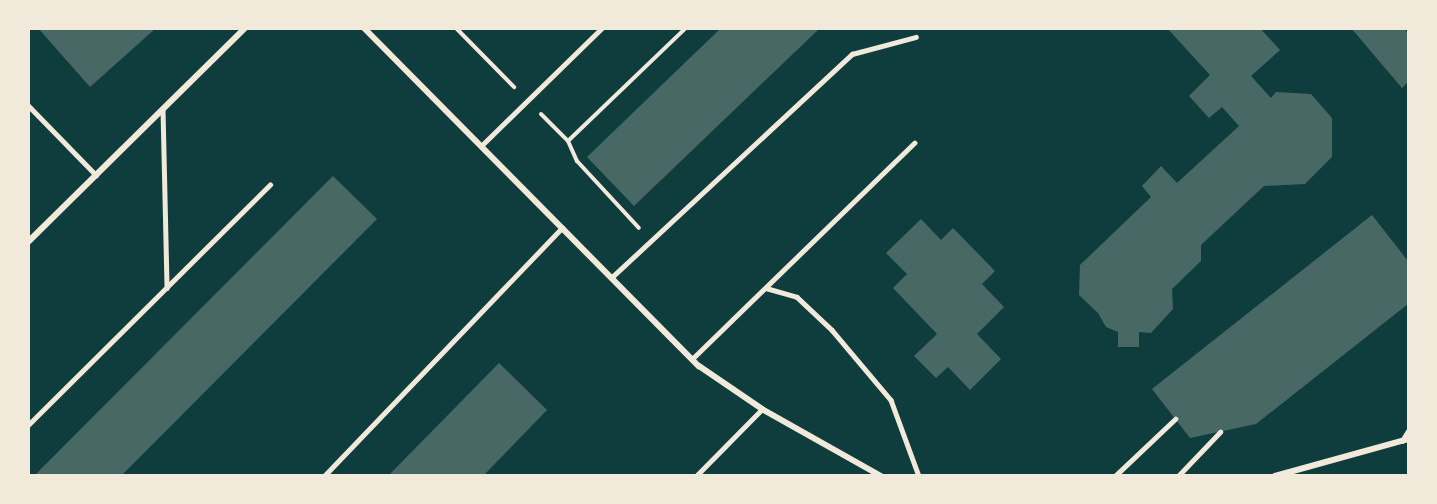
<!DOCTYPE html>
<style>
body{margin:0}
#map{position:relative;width:1437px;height:504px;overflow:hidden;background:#0f3d3e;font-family:Manrope,sans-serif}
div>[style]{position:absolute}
.building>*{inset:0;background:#486865}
.path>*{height:4px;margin:-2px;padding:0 2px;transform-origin:2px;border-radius:2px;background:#f1e9da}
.service>*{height:4.5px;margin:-2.25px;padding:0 2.25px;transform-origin:2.25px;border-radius:2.25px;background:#f1e9da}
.minor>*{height:6px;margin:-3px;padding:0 3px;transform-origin:3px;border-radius:3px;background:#f1e9da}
span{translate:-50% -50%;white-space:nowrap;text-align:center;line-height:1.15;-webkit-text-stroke:6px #f1e9da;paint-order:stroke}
.frame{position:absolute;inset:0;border:30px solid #f1e9da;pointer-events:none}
</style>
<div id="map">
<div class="building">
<i style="clip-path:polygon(38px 28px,156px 28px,90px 87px)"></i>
<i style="clip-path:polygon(721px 28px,820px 28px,634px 206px,587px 157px)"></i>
<i style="clip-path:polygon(1167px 28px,1260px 28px,1280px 50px,1251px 76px,1271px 98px,1276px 92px,1311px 94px,1332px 118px,1332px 157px,1305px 184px,1264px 186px,1201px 245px,1201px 261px,1172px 289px,1173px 309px,1151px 333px,1139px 332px,1139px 347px,1118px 347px,1118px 332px,1106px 327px,1098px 313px,1079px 295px,1080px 265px,1151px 197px,1142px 186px,1161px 166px,1177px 183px,1239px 126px,1222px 107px,1209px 118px,1189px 96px,1210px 75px)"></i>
<i style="clip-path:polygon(1351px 28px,1404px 28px,1408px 34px,1408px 82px,1402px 88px)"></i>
<i style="clip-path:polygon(333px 176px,377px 219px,121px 476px,34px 476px)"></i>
<i style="clip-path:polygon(1372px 215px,1408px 261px,1408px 304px,1256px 424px,1190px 438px,1152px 389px)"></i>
<i style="clip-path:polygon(921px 219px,941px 240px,953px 228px,995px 271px,982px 284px,1004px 307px,977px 334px,1001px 359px,970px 390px,948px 367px,936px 378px,914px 356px,937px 334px,893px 288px,907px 274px,886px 253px)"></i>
<i style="clip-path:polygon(499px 363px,547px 410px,483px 476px,388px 476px)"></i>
</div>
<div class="path">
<i style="left:456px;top:28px;width:83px;rotate:45.5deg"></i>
<i style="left:541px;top:114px;width:38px;rotate:45deg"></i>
<i style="left:568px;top:141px;width:163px;rotate:-43.8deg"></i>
<i style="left:568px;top:141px;width:22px;rotate:66deg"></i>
<i style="left:577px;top:161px;width:91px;rotate:47.2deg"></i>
</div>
<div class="service">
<i style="left:28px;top:105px;width:98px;rotate:45.8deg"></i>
<i style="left:163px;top:109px;width:179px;rotate:88.7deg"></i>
<i style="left:481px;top:146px;width:169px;rotate:-44.3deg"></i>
<i style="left:611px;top:278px;width:329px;rotate:-42.9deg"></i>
<i style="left:852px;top:54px;width:66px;rotate:-14.9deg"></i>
<i style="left:766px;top:288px;width:32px;rotate:16deg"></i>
<i style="left:797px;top:297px;width:48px;rotate:43.3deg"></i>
<i style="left:832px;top:330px;width:92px;rotate:49.9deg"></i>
<i style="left:891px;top:400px;width:81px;rotate:69.8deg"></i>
<i style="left:692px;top:359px;width:310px;rotate:-44.2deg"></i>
<i style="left:28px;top:425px;width:341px;rotate:-44.8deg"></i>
<i style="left:1402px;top:441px;width:12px;rotate:-59deg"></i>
<i style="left:324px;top:476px;width:344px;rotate:-46.2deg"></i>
<i style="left:696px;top:476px;width:94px;rotate:-45.4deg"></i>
<i style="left:1115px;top:476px;width:83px;rotate:-43.5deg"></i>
<i style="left:1178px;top:476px;width:61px;rotate:-46.3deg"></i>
</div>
<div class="minor">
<i style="left:364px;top:28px;width:476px;rotate:45.3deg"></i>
<i style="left:699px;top:366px;width:76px;rotate:34.3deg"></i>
<i style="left:762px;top:409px;width:137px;rotate:29.4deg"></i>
<i style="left:28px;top:242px;width:305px;rotate:-44.6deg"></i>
<i style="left:1275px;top:476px;width:138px;rotate:-15.5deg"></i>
</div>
<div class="frame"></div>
</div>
